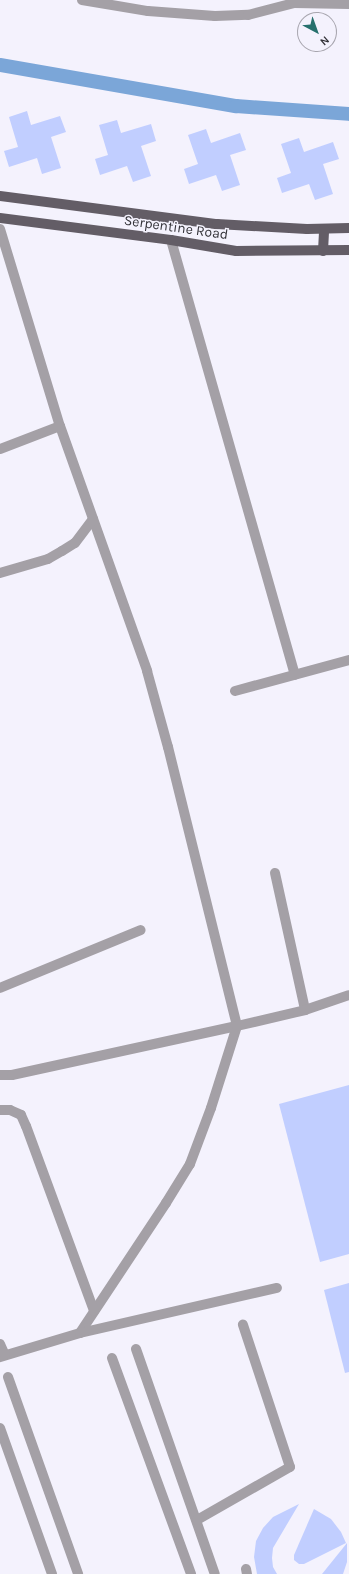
<!DOCTYPE html>
<style>
body{margin:0}
#map{position:relative;width:349px;height:1574px;overflow:hidden;background:#f4f2fd;font-family:Karla,sans-serif}
div>[style]{position:absolute}
.canal>*{height:14px;margin:-7px;padding:0 7px;transform-origin:7px;border-radius:7px;background:#7ba6d8}
.building>*{inset:0;background:#c1ceff}
.minor>*{height:10px;margin:-5px;padding:0 5px;transform-origin:5px;border-radius:5px;background:#a4a0a6}
.major>*{height:10px;margin:-5px;padding:0 5px;transform-origin:5px;border-radius:5px;background:#635d66}
span{translate:-50% -50%;white-space:nowrap;text-align:center;line-height:1.15;-webkit-text-stroke:3px #f4f2fd;paint-order:stroke}
.street-label{font-size:14px;color:#333238}
.north{position:absolute;left:297px;top:12px;width:40px;height:40px;box-sizing:border-box;background:#f4f2fd;border:1px solid #a7a5ae;border-radius:50%;rotate:139deg;font-size:11px;font-weight:700;line-height:16px;text-align:center;color:#333238}
.north::after{content:'';display:block;margin:auto;width:14px;height:18px;background:#26706d;clip-path:polygon(50% 0,100% 100%,50% 72%,0 100%)}
</style>
<div id="map">
<div class="canal">
<i style="left:0;top:65px;width:240px;rotate:9.9deg"></i>
<i style="left:236px;top:106px;width:113px;rotate:4deg"></i>
</div>
<div class="building">
<i style="clip-path:polygon(27px 111px,31px 125px,60px 116px,66px 132px,51px 137px,61px 168px,42px 174px,37px 158px,9px 167px,4px 151px,18px 147px,9px 117px)"></i>
<i style="clip-path:polygon(117px 120px,121px 133px,151px 124px,156px 141px,141px 146px,151px 176px,133px 182px,127px 166px,100px 175px,95px 159px,108px 155px,99px 125px)"></i>
<i style="clip-path:polygon(206px 129px,211px 143px,240px 133px,246px 150px,230px 155px,240px 185px,222px 191px,216px 175px,189px 184px,184px 169px,198px 164px,188px 135px)"></i>
<i style="clip-path:polygon(299px 138px,304px 152px,333px 142px,339px 159px,323px 164px,333px 194px,315px 200px,309px 184px,282px 193px,277px 178px,291px 173px,281px 144px)"></i>
<i style="clip-path:polygon(349px 1085px,349px 1254px,320px 1262px,279px 1104px)"></i>
<i style="clip-path:polygon(349px 1283px,349px 1372px,345px 1373px,324px 1290px)"></i>
<i style="clip-path:polygon(299px 1504px,273px 1548px,272px 1558px,273px 1567px,277px 1574px,257px 1574px,254px 1557px,256px 1541px,263px 1528px,273px 1517px)"></i>
<i style="clip-path:polygon(314px 1509px,331px 1519px,341px 1532px,346px 1543px,304px 1564px,299px 1564px,294px 1560px,294px 1555px)"></i>
<i style="clip-path:polygon(347px 1543px,347px 1562px,343px 1574px,322px 1574px)"></i>
</div>
<div class="minor">
<i style="left:82px;top:0;width:67px;rotate:9.5deg"></i>
<i style="left:148px;top:11px;width:67px;rotate:4.3deg"></i>
<i style="left:215px;top:16px;width:33px;rotate:-2deg"></i>
<i style="left:248px;top:15px;width:48px;rotate:-14.6deg"></i>
<i style="left:294px;top:3px;width:55px;rotate:1deg"></i>
<i style="left:0;top:229px;width:206px;rotate:73.1deg"></i>
<i style="left:60px;top:426px;width:260px;rotate:70.4deg"></i>
<i style="left:147px;top:671px;width:79px;rotate:74.6deg"></i>
<i style="left:168px;top:747px;width:287px;rotate:76.1deg"></i>
<i style="left:237px;top:1026px;width:86px;rotate:107.6deg"></i>
<i style="left:211px;top:1108px;width:60px;rotate:110.6deg"></i>
<i style="left:190px;top:1164px;width:46px;rotate:121.6deg"></i>
<i style="left:166px;top:1203px;width:156px;rotate:123.5deg"></i>
<i style="left:80px;top:1333px;width:84px;rotate:163.3deg"></i>
<i style="left:171px;top:240px;width:452px;rotate:74.1deg"></i>
<i style="left:0;top:449px;width:64px;rotate:-21deg"></i>
<i style="left:0;top:573px;width:50px;rotate:-16.3deg"></i>
<i style="left:48px;top:559px;width:16px;rotate:-30deg"></i>
<i style="left:62px;top:551px;width:15px;rotate:-32deg"></i>
<i style="left:75px;top:543px;width:30px;rotate:-53deg"></i>
<i style="left:235px;top:691px;width:118px;rotate:-15.2deg"></i>
<i style="left:275px;top:873px;width:140px;rotate:77.6deg"></i>
<i style="left:0;top:988px;width:152px;rotate:-22.4deg"></i>
<i style="left:0;top:1075px;width:12px"></i>
<i style="left:12px;top:1075px;width:230px;rotate:-12.3deg"></i>
<i style="left:237px;top:1026px;width:70px;rotate:-13.2deg"></i>
<i style="left:305px;top:1010px;width:46px;rotate:-18.8deg"></i>
<i style="left:0;top:1110px;width:10px"></i>
<i style="left:10px;top:1110px;width:12px;rotate:24deg"></i>
<i style="left:21px;top:1115px;width:12px;rotate:66deg"></i>
<i style="left:26px;top:1126px;width:197px;rotate:69.8deg"></i>
<i style="left:80px;top:1333px;width:202px;rotate:-12.9deg"></i>
<i style="left:0;top:1344px;width:12px;rotate:66deg"></i>
<i style="left:136px;top:1349px;width:238px;rotate:70.7deg"></i>
<i style="left:112px;top:1358px;width:230px;rotate:69.9deg"></i>
<i style="left:8px;top:1377px;width:209px;rotate:70.4deg"></i>
<i style="left:0;top:1428px;width:155px;rotate:70.4deg"></i>
<i style="left:197px;top:1520px;width:107px;rotate:-29.7deg"></i>
<i style="left:290px;top:1467px;width:150px;rotate:-108.3deg"></i>
<i style="left:246px;top:1569px;width:5px;rotate:79deg"></i>
</div>
<div class="major">
<i style="left:0;top:196px;width:219px;rotate:7.4deg"></i>
<i style="left:217px;top:224px;width:90px;rotate:3.2deg"></i>
<i style="left:307px;top:229px;width:42px;rotate:-1.4deg"></i>
<i style="left:0;top:218px;width:172px;rotate:7.3deg"></i>
<i style="left:171px;top:240px;width:66px;rotate:9.6deg"></i>
<i style="left:236px;top:251px;width:113px;rotate:-0.5deg"></i>
<i style="left:323px;top:251px;width:22px;rotate:-87deg"></i>
</div>
<div class="street-label">
<span style="left:176px;top:228px;rotate:8deg">Serpentine Road</span>
</div>
<div class="north">N</div>
</div>
